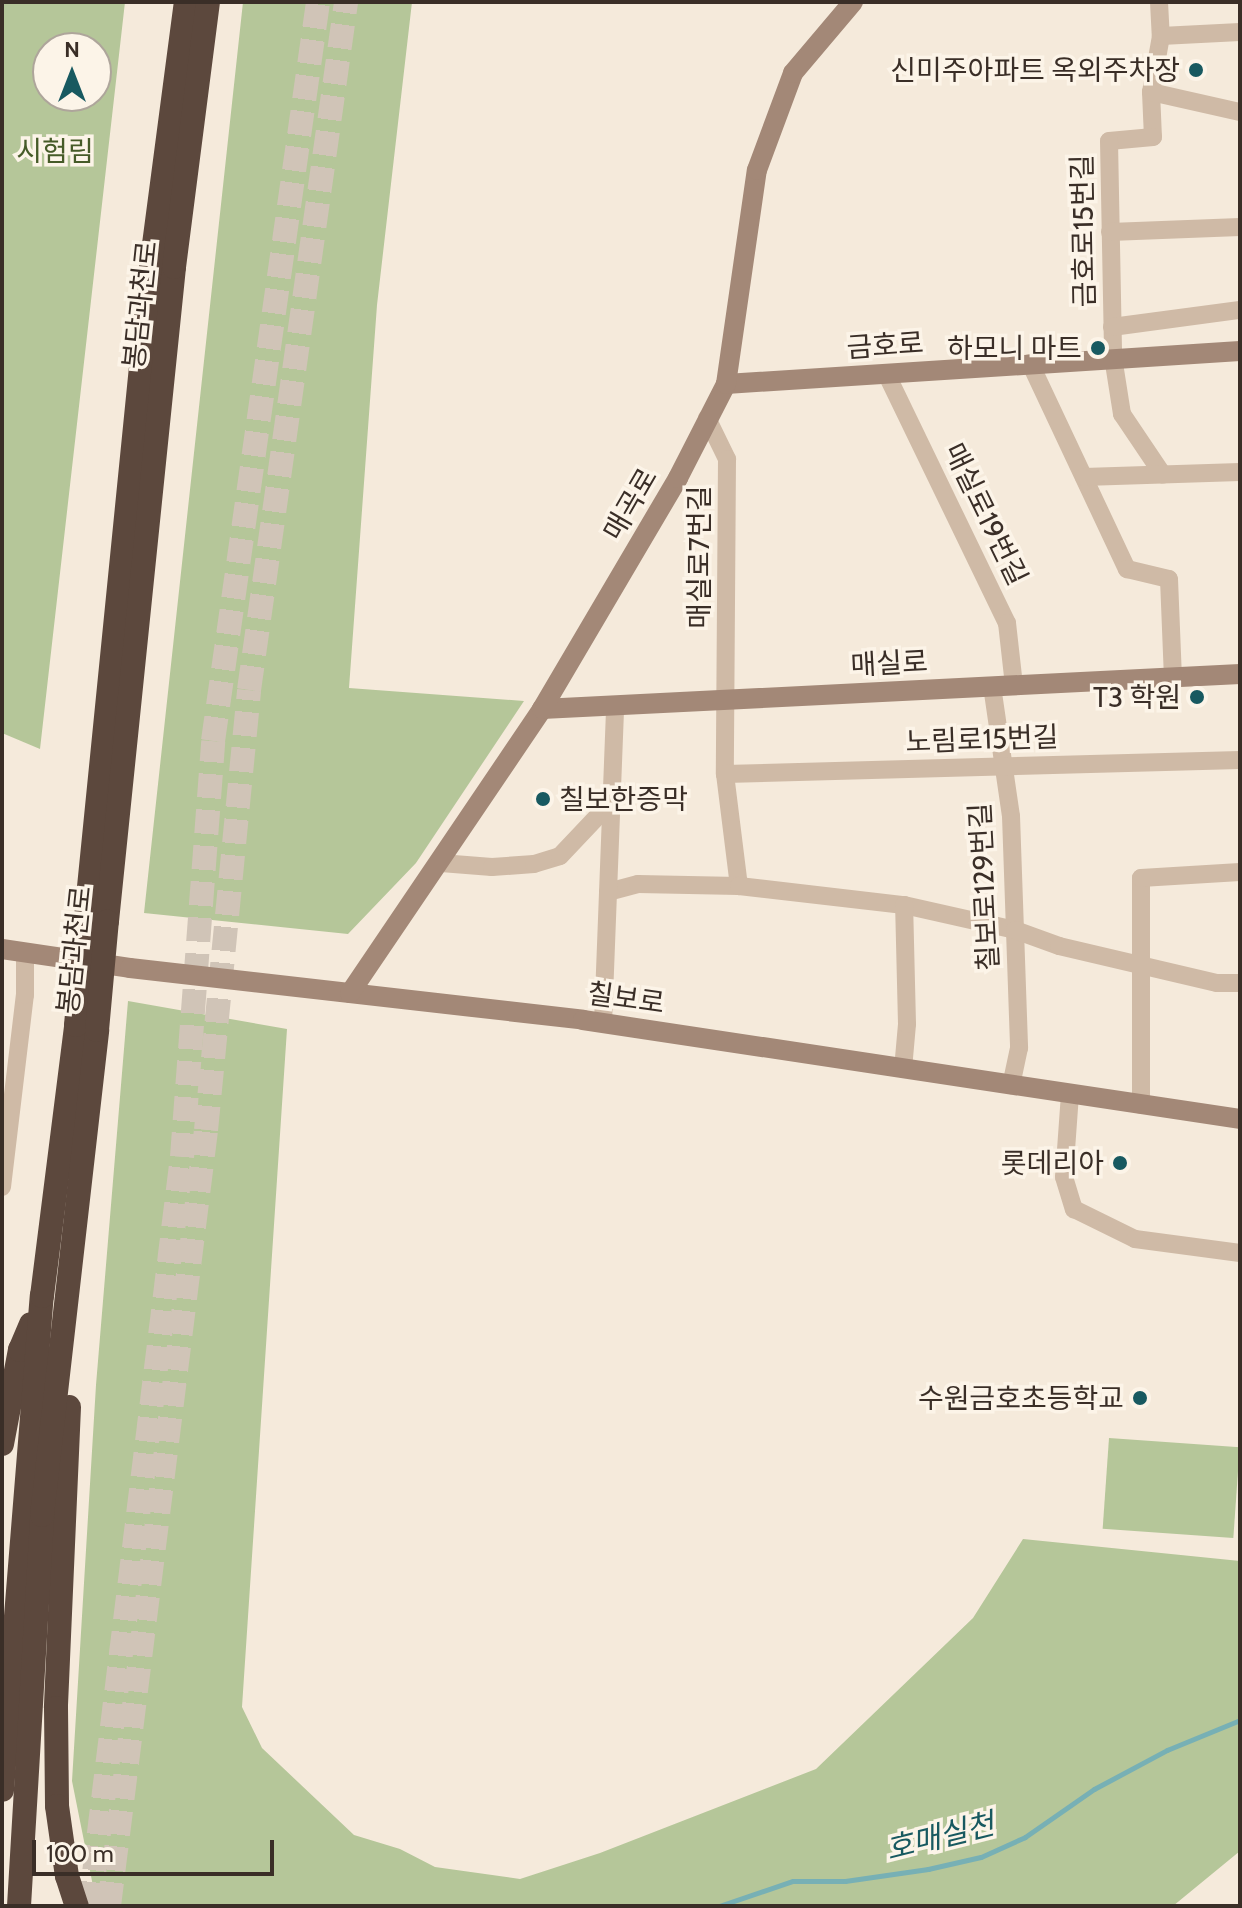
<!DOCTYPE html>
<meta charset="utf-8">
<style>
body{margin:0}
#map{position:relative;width:1242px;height:1908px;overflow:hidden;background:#f5eadb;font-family:Cabin,"Noto Sans KR",sans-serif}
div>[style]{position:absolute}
.green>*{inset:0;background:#b5c699;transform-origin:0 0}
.stream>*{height:5px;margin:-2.5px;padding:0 2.5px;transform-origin:2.5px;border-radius:2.5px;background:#77b0b5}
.highway-tunnel>*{height:24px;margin-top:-12px;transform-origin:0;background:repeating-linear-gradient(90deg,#d0c4b7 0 24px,transparent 0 36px)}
.street>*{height:18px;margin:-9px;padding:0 9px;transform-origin:9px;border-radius:9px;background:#cfbaa6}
.secondary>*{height:20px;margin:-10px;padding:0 10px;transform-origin:10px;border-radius:10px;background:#a38877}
.highway>*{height:24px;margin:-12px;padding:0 12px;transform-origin:12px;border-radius:12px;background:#5c483d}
.highway-bridge>*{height:24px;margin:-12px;padding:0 12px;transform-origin:12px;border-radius:12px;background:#5c483d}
.dots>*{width:22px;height:22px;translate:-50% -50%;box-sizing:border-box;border:4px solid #fcf4e8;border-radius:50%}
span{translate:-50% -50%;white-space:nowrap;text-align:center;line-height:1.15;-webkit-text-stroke:7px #fcf4e8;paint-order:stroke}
.poi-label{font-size:28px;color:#3a2e27}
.right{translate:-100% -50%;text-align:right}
.left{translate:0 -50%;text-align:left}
.park-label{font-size:28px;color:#465b28}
.street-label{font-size:28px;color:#3a2e27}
.water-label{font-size:30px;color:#185960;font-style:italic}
.frame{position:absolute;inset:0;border:4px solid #3a2e27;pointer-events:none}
.north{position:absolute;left:32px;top:32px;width:80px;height:80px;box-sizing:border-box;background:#fcf4e8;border:2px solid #aea59b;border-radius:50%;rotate:0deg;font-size:22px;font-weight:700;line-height:32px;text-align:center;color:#3a2e27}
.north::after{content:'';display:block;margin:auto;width:28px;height:36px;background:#185960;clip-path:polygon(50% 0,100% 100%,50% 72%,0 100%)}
.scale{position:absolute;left:32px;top:1840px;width:242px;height:36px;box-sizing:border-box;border:4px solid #3a2e27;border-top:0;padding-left:10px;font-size:24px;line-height:28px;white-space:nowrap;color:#3a2e27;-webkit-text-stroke:6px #fcf4e8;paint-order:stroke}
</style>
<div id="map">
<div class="green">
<i style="clip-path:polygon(evenodd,2px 2px,125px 2px,40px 749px,2px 733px,2px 2px,48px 48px,96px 48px,96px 96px,48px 96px,48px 48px)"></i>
<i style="clip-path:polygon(243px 2px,412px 2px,377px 305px,349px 688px,524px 701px,416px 863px,348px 934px,144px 913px)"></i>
<i style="clip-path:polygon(128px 1001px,287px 1029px,242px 1707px,262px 1748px,354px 1835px,400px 1849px,435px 1867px,520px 1879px,600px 1853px,816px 1769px,973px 1618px,1023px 1539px,1240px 1561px,1240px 1851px,1173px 1906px,97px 1906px,72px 1781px,96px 1385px)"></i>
<i style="left:1109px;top:1438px;width:131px;height:91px;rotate:4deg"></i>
</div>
<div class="stream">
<i style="left:719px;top:1906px;width:78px;rotate:-18.7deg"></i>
<i style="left:793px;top:1881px;width:52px"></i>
<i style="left:845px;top:1881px;width:84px;rotate:-8.2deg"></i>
<i style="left:928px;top:1869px;width:54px;rotate:-12.8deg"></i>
<i style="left:981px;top:1857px;width:48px;rotate:-24.4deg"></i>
<i style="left:1025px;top:1837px;width:84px;rotate:-34.8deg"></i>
<i style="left:1094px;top:1789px;width:83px;rotate:-28.1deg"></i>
<i style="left:1167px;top:1750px;width:79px;rotate:-22.3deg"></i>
</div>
<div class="highway-tunnel">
<i style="left:90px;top:1906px;width:755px;rotate:-83deg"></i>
<i style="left:182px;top:1157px;width:417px;rotate:-85.7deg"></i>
<i style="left:213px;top:741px;width:746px;rotate:-81.91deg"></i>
<i style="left:109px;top:1906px;width:782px;rotate:-82.87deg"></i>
<i style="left:206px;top:1130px;width:442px;rotate:-84.4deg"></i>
<i style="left:249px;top:690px;width:695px;rotate:-81.97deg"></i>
</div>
<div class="street">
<i style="left:1159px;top:2px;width:34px;rotate:87deg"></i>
<i style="left:1161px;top:36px;width:57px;rotate:100.1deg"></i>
<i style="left:1151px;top:92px;width:45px;rotate:87.5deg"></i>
<i style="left:1153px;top:137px;width:44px;rotate:174.8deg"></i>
<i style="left:1109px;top:141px;width:216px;rotate:88.9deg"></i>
<i style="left:1113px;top:357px;width:58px;rotate:81deg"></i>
<i style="left:1122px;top:414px;width:73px;rotate:56.1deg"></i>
<i style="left:1161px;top:36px;width:79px;rotate:-2.9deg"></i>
<i style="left:1151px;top:92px;width:91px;rotate:12.7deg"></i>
<i style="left:1110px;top:232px;width:130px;rotate:-2.2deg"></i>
<i style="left:1112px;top:327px;width:129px;rotate:-7.6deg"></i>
<i style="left:1030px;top:363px;width:228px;rotate:64.8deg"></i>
<i style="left:1127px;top:569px;width:43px;rotate:13.4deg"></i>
<i style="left:1169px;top:579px;width:98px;rotate:87.7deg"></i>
<i style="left:886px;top:373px;width:278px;rotate:64.2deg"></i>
<i style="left:1007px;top:623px;width:62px;rotate:83.6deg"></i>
<i style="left:707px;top:418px;width:46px;rotate:64deg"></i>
<i style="left:727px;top:459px;width:315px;rotate:90.4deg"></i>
<i style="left:725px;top:774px;width:113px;rotate:82.9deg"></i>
<i style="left:1084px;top:477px;width:156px;rotate:-1.8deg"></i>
<i style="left:992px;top:686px;width:131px;rotate:81.7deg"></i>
<i style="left:1011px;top:816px;width:232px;rotate:88deg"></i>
<i style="left:1019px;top:1048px;width:38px;rotate:102deg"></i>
<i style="left:725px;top:774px;width:515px;rotate:-1.56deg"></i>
<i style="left:441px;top:863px;width:51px;rotate:4.5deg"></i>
<i style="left:492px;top:867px;width:42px;rotate:-4.1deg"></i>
<i style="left:534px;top:864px;width:27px;rotate:-17deg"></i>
<i style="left:560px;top:856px;width:74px;rotate:-46.6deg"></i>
<i style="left:608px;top:892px;width:31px;rotate:-15deg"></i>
<i style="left:638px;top:884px;width:101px;rotate:1.1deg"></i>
<i style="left:739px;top:886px;width:166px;rotate:6.6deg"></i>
<i style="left:904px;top:905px;width:114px;rotate:12.7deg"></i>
<i style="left:1015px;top:930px;width:47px;rotate:20deg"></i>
<i style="left:1059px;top:946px;width:162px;rotate:13.2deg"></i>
<i style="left:1217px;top:983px;width:23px"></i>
<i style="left:603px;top:1023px;width:318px;rotate:-87.8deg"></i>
<i style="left:903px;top:1069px;width:45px;rotate:-84.9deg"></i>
<i style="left:907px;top:1024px;width:119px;rotate:-91.4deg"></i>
<i style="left:1070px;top:1094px;width:83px;rotate:94.1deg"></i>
<i style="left:1064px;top:1177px;width:34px;rotate:73deg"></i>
<i style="left:1074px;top:1209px;width:68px;rotate:26.2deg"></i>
<i style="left:1135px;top:1239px;width:106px;rotate:7.6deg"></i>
<i style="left:1141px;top:1105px;width:227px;rotate:-90deg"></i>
<i style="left:1141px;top:878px;width:99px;rotate:-3.5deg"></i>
<i style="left:2px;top:1187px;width:193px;rotate:-83.2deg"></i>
<i style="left:25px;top:995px;width:43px;rotate:-90deg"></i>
</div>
<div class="secondary">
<i style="left:726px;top:384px;width:515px;rotate:-3.67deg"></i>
<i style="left:542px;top:709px;width:699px;rotate:-2.87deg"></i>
<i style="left:2px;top:949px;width:129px;rotate:8.4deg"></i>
<i style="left:130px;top:968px;width:456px;rotate:6.5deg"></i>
<i style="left:583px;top:1020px;width:664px;rotate:8.57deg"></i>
<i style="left:350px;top:993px;width:343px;rotate:-55.9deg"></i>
<i style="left:542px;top:709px;width:268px;rotate:-59.5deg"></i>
<i style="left:678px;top:478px;width:106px;rotate:-62.9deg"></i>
<i style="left:726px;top:384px;width:216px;rotate:-81.8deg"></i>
<i style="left:757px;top:170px;width:103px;rotate:-69.6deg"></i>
<i style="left:793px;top:73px;width:93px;rotate:-49.8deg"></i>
</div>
<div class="highway">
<i style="left:86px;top:917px;width:653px;rotate:-84.29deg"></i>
<i style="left:151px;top:267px;width:267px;rotate:-82.5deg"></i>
<i style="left:107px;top:921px;width:657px;rotate:-84.15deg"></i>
<i style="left:174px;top:267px;width:267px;rotate:-82.7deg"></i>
<i style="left:69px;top:1407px;width:301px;rotate:92.5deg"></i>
<i style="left:56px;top:1708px;width:98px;rotate:89.4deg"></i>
<i style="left:57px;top:1806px;width:71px;rotate:81.9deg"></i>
<i style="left:67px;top:1876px;width:32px;rotate:72deg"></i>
<i style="left:2px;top:1444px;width:96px;rotate:-79.2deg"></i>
<i style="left:20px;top:1350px;width:28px;rotate:-67deg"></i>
<i style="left:2px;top:1790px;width:496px;rotate:-85.4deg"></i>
<i style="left:42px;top:1296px;width:273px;rotate:-82.8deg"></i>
<i style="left:19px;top:1906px;width:392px;rotate:-86.6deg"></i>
<i style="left:42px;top:1515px;width:488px;rotate:-83.5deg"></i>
</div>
<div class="highway-bridge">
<i style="left:76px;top:1025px;width:108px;rotate:-84.7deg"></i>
<i style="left:97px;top:1030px;width:109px;rotate:-84.8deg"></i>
</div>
<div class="dots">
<i style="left:1196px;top:70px;background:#185960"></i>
<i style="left:1098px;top:348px;background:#185960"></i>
<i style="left:1197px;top:697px;background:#185960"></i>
<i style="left:543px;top:799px;background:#185960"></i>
<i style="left:1120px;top:1163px;background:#185960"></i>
<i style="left:1140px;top:1398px;background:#185960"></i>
</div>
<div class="poi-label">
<span class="right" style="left:1180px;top:70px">신미주아파트 옥외주차장</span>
<span class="right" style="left:1082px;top:348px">하모니 마트</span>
<span class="right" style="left:1181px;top:697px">T3 학원</span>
<span class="left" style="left:559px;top:799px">칠보한증막</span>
<span class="right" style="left:1104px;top:1163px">롯데리아</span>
<span class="right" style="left:1124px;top:1398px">수원금호초등학교</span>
</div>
<div class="park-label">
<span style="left:55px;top:151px">시험림</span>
</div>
<div class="street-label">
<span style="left:1083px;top:231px;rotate:-91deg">금호로15번길</span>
<span style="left:140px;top:305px;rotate:-84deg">봉담과천로</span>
<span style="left:885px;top:345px;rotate:-4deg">금호로</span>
<span style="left:630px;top:504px;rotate:-60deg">매곡로</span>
<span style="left:986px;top:514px;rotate:64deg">매실로19번길</span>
<span style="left:699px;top:557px;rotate:-90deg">매실로7번길</span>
<span style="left:889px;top:663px;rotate:-3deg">매실로</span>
<span style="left:982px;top:739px;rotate:-2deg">노림로15번길</span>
<span style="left:984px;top:887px;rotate:-93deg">칠보로129번길</span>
<span style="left:74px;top:950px;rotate:-84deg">봉담과천로</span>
<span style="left:626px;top:998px;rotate:8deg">칠보로</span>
</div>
<div class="water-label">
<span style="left:940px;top:1837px;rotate:-14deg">호매실천</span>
</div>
<div class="frame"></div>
<div class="north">N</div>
<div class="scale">100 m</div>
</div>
